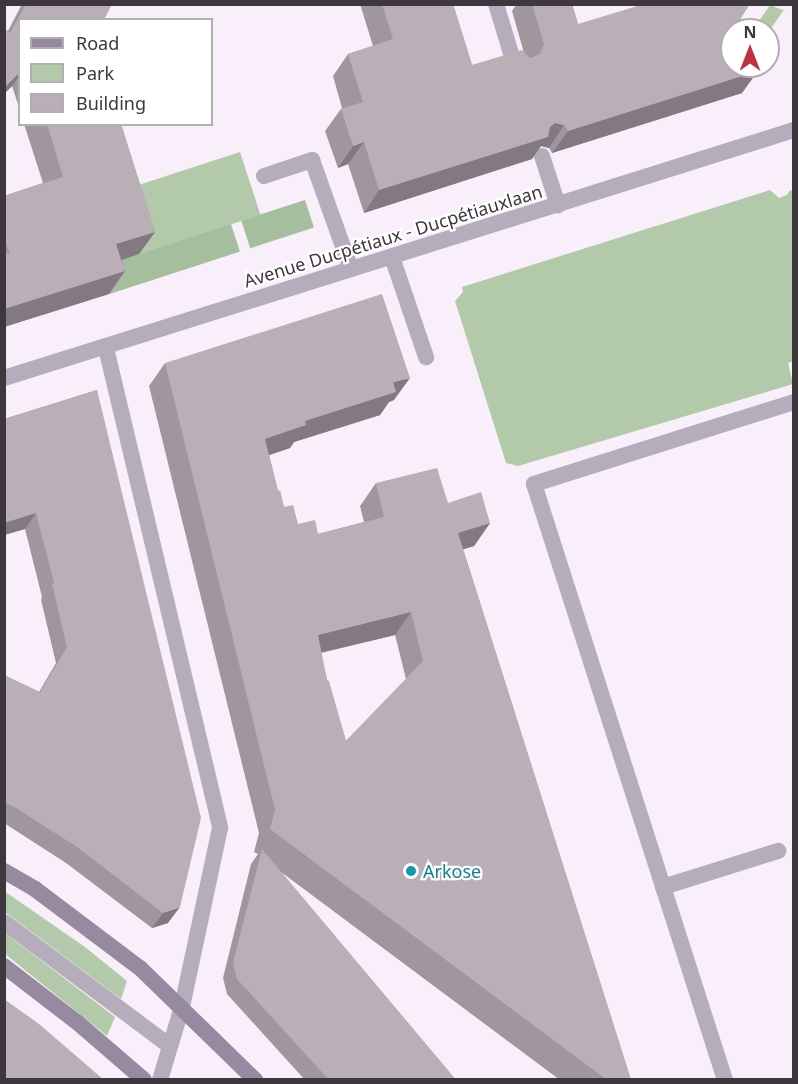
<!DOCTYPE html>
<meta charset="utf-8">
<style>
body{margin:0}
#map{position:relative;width:798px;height:1084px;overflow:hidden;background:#f8effa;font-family:"Noto Sans",sans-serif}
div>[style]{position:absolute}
.green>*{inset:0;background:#b2caaa;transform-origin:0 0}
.forest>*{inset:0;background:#a5be9d;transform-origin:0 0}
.service>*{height:16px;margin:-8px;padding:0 8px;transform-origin:8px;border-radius:8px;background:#b5acbc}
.minor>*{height:16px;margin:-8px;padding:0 8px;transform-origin:8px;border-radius:8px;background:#b5acbc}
.secondary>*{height:16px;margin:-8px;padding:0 8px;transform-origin:8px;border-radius:8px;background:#968aa0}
.wall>*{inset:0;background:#a0969d}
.shaded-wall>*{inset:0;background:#827a80}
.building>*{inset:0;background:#baafb7}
.dots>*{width:16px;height:16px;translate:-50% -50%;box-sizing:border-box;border:3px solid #fff;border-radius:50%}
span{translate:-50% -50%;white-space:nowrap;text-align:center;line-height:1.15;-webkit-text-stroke:4.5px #fff;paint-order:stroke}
.street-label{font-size:18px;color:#3c383d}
.culture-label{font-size:18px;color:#0d838f}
.left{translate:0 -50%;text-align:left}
.frame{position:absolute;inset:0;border:6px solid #3c383d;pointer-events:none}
.legend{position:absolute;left:18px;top:18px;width:195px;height:108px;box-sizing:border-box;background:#fff;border:2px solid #b1afb1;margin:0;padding:8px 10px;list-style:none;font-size:18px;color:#3c383d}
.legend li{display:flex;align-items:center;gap:12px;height:30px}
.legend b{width:30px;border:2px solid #b1afb1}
.north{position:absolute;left:720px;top:18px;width:60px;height:60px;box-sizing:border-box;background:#fff;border:2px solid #b1afb1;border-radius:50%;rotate:0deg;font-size:16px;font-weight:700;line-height:24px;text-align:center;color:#3c383d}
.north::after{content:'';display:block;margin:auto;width:21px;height:27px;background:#c1303e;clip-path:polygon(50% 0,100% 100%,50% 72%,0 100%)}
</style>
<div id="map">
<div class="green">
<i style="clip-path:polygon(770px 5px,783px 10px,787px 5px,768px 33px,768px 30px,753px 30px)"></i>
<i style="left:240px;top:152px;width:66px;height:127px;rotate:72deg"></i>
<i style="clip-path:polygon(770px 190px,779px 198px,787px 195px,790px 190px,793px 192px,794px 361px,788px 363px,793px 384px,518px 466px,506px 463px,455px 301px,463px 292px,462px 287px)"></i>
<i style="clip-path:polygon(4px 891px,85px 947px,127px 981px,121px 999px,5px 912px)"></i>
<i style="clip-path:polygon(4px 932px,115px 1017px,107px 1036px,5px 954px)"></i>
</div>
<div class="forest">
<i style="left:305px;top:200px;width:29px;height:67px;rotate:72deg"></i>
<i style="left:231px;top:224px;width:29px;height:137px;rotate:72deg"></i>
</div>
<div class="service">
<i style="left:496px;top:4px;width:69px;rotate:73.1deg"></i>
<i style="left:542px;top:156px;width:52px;rotate:71.9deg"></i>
<i style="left:264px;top:176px;width:51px;rotate:-18.4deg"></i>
<i style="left:312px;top:160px;width:116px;rotate:70.3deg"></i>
<i style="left:392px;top:257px;width:106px;rotate:71.2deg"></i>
<i style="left:663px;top:887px;width:121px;rotate:-17.4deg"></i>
<i style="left:4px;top:922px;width:207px;rotate:36.8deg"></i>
<i style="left:725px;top:1080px;width:626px;rotate:-107.77deg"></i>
<i style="left:534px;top:484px;width:273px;rotate:-17.5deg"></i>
</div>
<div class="minor">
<i style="left:106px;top:348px;width:493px;rotate:76.6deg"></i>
<i style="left:220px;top:828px;width:183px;rotate:102deg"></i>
<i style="left:182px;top:1007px;width:76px;rotate:106.8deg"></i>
<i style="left:4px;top:378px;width:828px;rotate:-17.43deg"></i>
</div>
<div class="secondary">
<i style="left:4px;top:871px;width:36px;rotate:30deg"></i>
<i style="left:35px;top:889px;width:131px;rotate:37deg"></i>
<i style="left:140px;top:968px;width:161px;rotate:44.2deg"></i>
<i style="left:4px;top:966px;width:93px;rotate:37.6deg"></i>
<i style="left:78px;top:1023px;width:87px;rotate:40.8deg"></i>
</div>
<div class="wall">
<i style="clip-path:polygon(22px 4px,112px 4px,20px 20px,20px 110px,12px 86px,4px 94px,4px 29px,8px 31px)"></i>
<i style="clip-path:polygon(360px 4px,453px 4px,472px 65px,524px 53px,512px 11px,517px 4px,572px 4px,578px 24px,741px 18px,742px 93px,552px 153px,549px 148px,541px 146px,532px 159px,364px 213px,348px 164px,338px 168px,325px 131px,341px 109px,342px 108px,333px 76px,348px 54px,373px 46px)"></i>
<i style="clip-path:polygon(24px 124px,121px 124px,155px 232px,139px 254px,122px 260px,125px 271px,109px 294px,4px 327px,4px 196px,43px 183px)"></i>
<i style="clip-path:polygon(evenodd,165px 363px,394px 400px,389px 402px,380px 415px,294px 442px,290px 448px,269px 455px,278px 491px,284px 507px,298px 524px,318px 534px,364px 522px,360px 506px,376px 483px,448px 503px,490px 523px,474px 546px,463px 549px,631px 1080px,560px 1080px,281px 872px,456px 1080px,305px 1080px,227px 994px,223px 978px,251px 864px,258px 854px,254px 852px,259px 833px,149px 386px,165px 363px,395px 635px,406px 679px,346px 741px,327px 680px,321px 653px,395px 635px)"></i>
<i style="clip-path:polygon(97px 390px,168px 923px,152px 928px,66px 863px,4px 823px,4px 675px,39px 692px,56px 663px,41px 600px,42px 597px,25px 529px,4px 535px,4px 419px)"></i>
</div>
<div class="shaded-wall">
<i style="clip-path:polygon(758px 71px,742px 93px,552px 153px,568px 131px)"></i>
<i style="clip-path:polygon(20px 72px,20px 75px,12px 86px,4px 94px,4px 88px)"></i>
<i style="clip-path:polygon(555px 123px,564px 125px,549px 148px,541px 146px,532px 159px,364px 213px,379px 190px,550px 127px)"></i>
<i style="clip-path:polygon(364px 142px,348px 164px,338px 168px,353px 146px)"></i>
<i style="clip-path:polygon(155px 232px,139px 254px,101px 267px,116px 244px)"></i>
<i style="clip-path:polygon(125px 271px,109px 294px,4px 327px,4px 309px)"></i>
<i style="clip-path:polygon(410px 378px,394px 400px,389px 402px,380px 415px,294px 442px,290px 448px,249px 462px,265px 439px,393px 382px)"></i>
<i style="clip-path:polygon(36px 513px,25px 529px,4px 535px,4px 523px)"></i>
<i style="clip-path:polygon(490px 523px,474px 546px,442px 556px,458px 533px)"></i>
<i style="clip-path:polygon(411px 612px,395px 635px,302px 657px,318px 635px)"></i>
<i style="clip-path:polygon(180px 907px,168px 923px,152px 928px,163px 913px)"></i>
</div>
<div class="building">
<i style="clip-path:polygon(26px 4px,112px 4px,104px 20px,20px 20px,20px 72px,6px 86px,4px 85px,4px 29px,10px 33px)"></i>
<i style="clip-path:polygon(382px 4px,453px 4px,472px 65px,522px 50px,530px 58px,540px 54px,544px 44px,532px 4px,572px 4px,578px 24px,644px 4px,750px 4px,741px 18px,745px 30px,732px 30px,732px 66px,756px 66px,758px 71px,568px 131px,564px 125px,555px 123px,550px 127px,548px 137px,379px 190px,364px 142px,353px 146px,341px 109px,363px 102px,348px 54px,393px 39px)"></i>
<i style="clip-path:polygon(47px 124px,121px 124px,155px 232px,116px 244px,125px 271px,4px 309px,4px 251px,10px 255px,4px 237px,4px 196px,63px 177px)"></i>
<i style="clip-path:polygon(evenodd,382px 294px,410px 378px,393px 382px,396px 392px,305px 421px,306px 425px,265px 439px,278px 491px,280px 490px,284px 507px,293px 505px,298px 524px,315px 520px,318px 534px,384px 517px,376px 483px,437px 468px,448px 503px,481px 492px,490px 523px,458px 533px,631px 1080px,607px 1080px,270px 829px,275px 810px,165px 363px,382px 294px,411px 612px,423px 661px,346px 741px,329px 681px,327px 680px,318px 635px,411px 612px)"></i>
<i style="clip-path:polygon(97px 390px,201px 818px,180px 907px,163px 913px,77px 847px,16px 808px,4px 802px,4px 675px,40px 692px,67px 647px,52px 584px,54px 583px,36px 513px,4px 523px,4px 419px)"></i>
<i style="clip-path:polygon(262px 849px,456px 1080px,329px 1080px,237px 979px,233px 963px)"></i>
<i style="clip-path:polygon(4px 999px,39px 1024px,104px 1080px,4px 1080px)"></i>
</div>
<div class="dots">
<i style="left:411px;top:871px;background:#0f9aa8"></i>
</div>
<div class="street-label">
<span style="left:393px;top:236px;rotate:-17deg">Avenue Ducpétiaux - Ducpétiauxlaan</span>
</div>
<div class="culture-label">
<span class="left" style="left:423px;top:871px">Arkose</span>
</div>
<div class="frame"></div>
<ul class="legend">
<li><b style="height:8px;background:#968aa0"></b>Road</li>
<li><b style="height:16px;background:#b2caaa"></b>Park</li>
<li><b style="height:16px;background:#baafb7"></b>Building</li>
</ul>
<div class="north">N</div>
</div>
